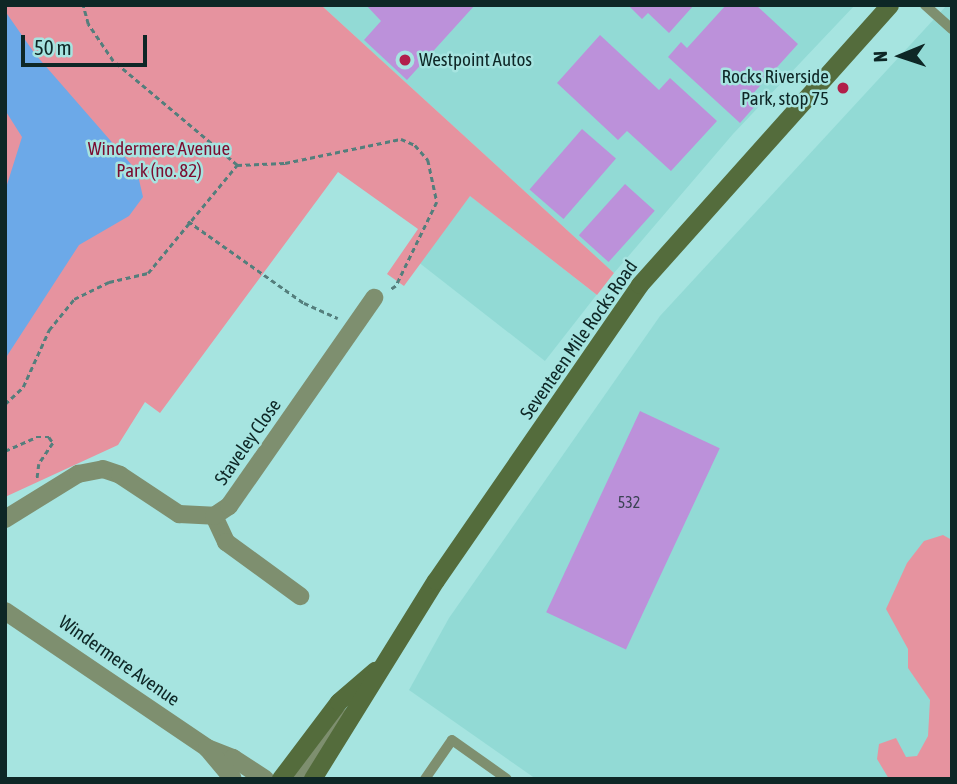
<!DOCTYPE html>
<style>
body{margin:0}
#map{position:relative;width:957px;height:784px;overflow:hidden;background:#a6e4e0;font-family:"Asap Condensed",sans-serif}
div>[style]{position:absolute}
.built>*{inset:0;background:#92dad5;transform-origin:0 0}
.green>*{inset:0;background:#e6939f}
.water>*{inset:0;background:#6ca9e8}
.building>*{inset:0;background:#bc91da;transform-origin:0 0}
.path>*{height:2.5px;margin-top:-1.25px;transform-origin:0;background:repeating-linear-gradient(90deg,#547e7c 0 5px,transparent 0 8.5px)}
.service>*{height:10px;margin:-5px;padding:0 5px;transform-origin:5px;border-radius:5px;background:#7e8f6f}
.minor>*{height:18px;margin:-9px;padding:0 9px;transform-origin:9px;border-radius:9px;background:#7e8f6f}
.secondary>*{height:18px;margin:-9px;padding:0 9px;transform-origin:9px;border-radius:9px;background:#546c3c}
.dots>*{width:19px;height:19px;translate:-50% -50%;box-sizing:border-box;border:4px solid #a6e4e0;border-radius:50%}
span{translate:-50% -50%;white-space:nowrap;text-align:center;line-height:1.15;-webkit-text-stroke:5px #a6e4e0;paint-order:stroke}
.number-label{font-size:16px;color:#3a4253}
.number-label span{-webkit-text-stroke-width:0}
.poi-label{font-size:19px;color:#0e2726}
.left{translate:0 -50%;text-align:left}
.right{translate:-100% -50%;text-align:right}
.park-label{font-size:19px;color:#7b0d30}
.street-label{font-size:19px;color:#0e2726}
.frame{position:absolute;inset:0;border:7px solid #0e2726;pointer-events:none}
.north{position:absolute;left:866px;top:21px;width:70px;height:70px;-webkit-text-stroke:5px #a6e4e0;paint-order:stroke;rotate:268deg;font-size:19px;font-weight:700;line-height:28px;text-align:center;color:#0e2726}
.north::after{content:'';display:block;margin:auto;width:24px;height:32px;background:#0e2726;clip-path:polygon(50% 0,100% 100%,50% 72%,0 100%)}
.scale{position:absolute;left:21px;top:35px;width:126px;height:32px;box-sizing:border-box;border:4px solid #0e2726;border-top:0;padding-left:9px;font-size:21px;line-height:24px;white-space:nowrap;color:#0e2726;-webkit-text-stroke:5px #a6e4e0;paint-order:stroke}
</style>
<div id="map">
<div class="built">
<i style="clip-path:polygon(321px 5px,855px 5px,733px 134px,614px 273px)"></i>
<i style="clip-path:polygon(947px 5px,952px 5px,952px 731px,913px 779px,536px 779px,409px 690px,449px 618px,660px 316px)"></i>
<i style="left:469px;top:195px;width:162px;height:84px;rotate:38deg"></i>
</div>
<div class="green">
<i style="clip-path:polygon(5px 5px,321px 5px,614px 273px,597px 295px,470px 196px,404px 286px,387px 274px,418px 229px,338px 172px,160px 413px,145px 402px,118px 445px,5px 497px)"></i>
<i style="clip-path:polygon(943px 535px,952px 540px,952px 779px,889px 779px,877px 759px,879px 744px,896px 738px,906px 757px,917px 756px,928px 736px,930px 700px,908px 668px,908px 649px,886px 609px,907px 563px,924px 541px)"></i>
</div>
<div class="water">
<i style="clip-path:polygon(5px 11px,35px 54px,137px 171px,143px 197px,129px 216px,79px 245px,5px 359px,5px 191px,22px 137px,5px 110px)"></i>
</div>
<div class="building">
<i style="clip-path:polygon(366px 5px,475px 5px,407px 80px,364px 40px,381px 21px)"></i>
<i style="clip-path:polygon(628px 5px,694px 5px,669px 33px,648px 13px,642px 19px)"></i>
<i style="clip-path:polygon(726px 5px,756px 5px,798px 44px,749px 98px,756px 105px,740px 123px,668px 57px,681px 42px,687px 48px)"></i>
<i style="clip-path:polygon(600px 35px,659px 90px,670px 78px,717px 121px,671px 171px,627px 131px,618px 140px,557px 83px)"></i>
<i style="left:582px;top:129px;width:45px;height:80px;rotate:41deg"></i>
<i style="left:625px;top:184px;width:40px;height:69px;rotate:42deg"></i>
<i style="left:640px;top:411px;width:88px;height:222px;rotate:25deg"></i>
</div>
<div class="path">
<i style="left:237px;top:165px;width:48px;rotate:-2.4deg"></i>
<i style="left:285px;top:163px;width:118px;rotate:-11.7deg"></i>
<i style="left:401px;top:139px;width:15px;rotate:23deg"></i>
<i style="left:415px;top:145px;width:20px;rotate:49deg"></i>
<i style="left:428px;top:160px;width:43px;rotate:77.9deg"></i>
<i style="left:437px;top:202px;width:93px;rotate:116deg"></i>
<i style="left:396px;top:286px;width:7px;rotate:146deg"></i>
<i style="left:188px;top:221px;width:142px;rotate:35.3deg"></i>
<i style="left:304px;top:303px;width:37px;rotate:24deg"></i>
<i style="left:5px;top:404px;width:25px;rotate:-43deg"></i>
<i style="left:23px;top:387px;width:63px;rotate:-65.5deg"></i>
<i style="left:49px;top:330px;width:40px;rotate:-51deg"></i>
<i style="left:74px;top:299px;width:39px;rotate:-26deg"></i>
<i style="left:109px;top:282px;width:40px;rotate:-13deg"></i>
<i style="left:148px;top:273px;width:140px;rotate:-50.5deg"></i>
<i style="left:237px;top:165px;width:162px;rotate:-140deg"></i>
<i style="left:113px;top:61px;width:45px;rotate:-124deg"></i>
<i style="left:88px;top:24px;width:20px;rotate:-105deg"></i>
<i style="left:5px;top:451px;width:34px;rotate:-24deg"></i>
<i style="left:36px;top:437px;width:13px"></i>
<i style="left:49px;top:437px;width:7px;rotate:56deg"></i>
<i style="left:53px;top:443px;width:25px;rotate:124deg"></i>
<i style="left:39px;top:464px;width:16px;rotate:97deg"></i>
</div>
<div class="service">
<i style="left:925px;top:5px;width:36px;rotate:42deg"></i>
<i style="left:425px;top:779px;width:47px;rotate:-55.3deg"></i>
<i style="left:452px;top:740px;width:67px;rotate:35.3deg"></i>
</div>
<div class="minor">
<i style="left:214px;top:516px;width:29px;rotate:65deg"></i>
<i style="left:226px;top:542px;width:92px;rotate:36.1deg"></i>
<i style="left:5px;top:519px;width:86px;rotate:-31.7deg"></i>
<i style="left:78px;top:474px;width:25px;rotate:-11deg"></i>
<i style="left:103px;top:469px;width:18px;rotate:19deg"></i>
<i style="left:120px;top:475px;width:71px;rotate:33.5deg"></i>
<i style="left:179px;top:514px;width:35px;rotate:3deg"></i>
<i style="left:214px;top:516px;width:18px;rotate:-34deg"></i>
<i style="left:229px;top:506px;width:254px;rotate:-55.1deg"></i>
<i style="left:5px;top:611px;width:244px;rotate:34.1deg"></i>
<i style="left:207px;top:748px;width:28px;rotate:21deg"></i>
<i style="left:233px;top:758px;width:38px;rotate:33deg"></i>
<i style="left:207px;top:748px;width:40px;rotate:50deg"></i>
<i style="left:299px;top:779px;width:54px;rotate:-57.8deg"></i>
<i style="left:328px;top:733px;width:29px;rotate:-36deg"></i>
</div>
<div class="secondary">
<i style="left:281px;top:779px;width:96px;rotate:-53deg"></i>
<i style="left:339px;top:702px;width:48px;rotate:-40.7deg"></i>
<i style="left:313px;top:779px;width:233px;rotate:-58.2deg"></i>
<i style="left:436px;top:581px;width:359px;rotate:-55.4deg"></i>
<i style="left:640px;top:285px;width:375px;rotate:-48.2deg"></i>
</div>
<div class="dots">
<i style="left:405px;top:60px;background:#b11f4a"></i>
<i style="left:843px;top:88px;background:#b11f4a"></i>
</div>
<div class="number-label">
<span style="left:629px;top:502px">532</span>
</div>
<div class="poi-label">
<span class="left" style="left:419px;top:60px">Westpoint Autos</span>
<span class="right" style="left:829px;top:88px">Rocks Riverside<br>Park, stop 75</span>
</div>
<div class="park-label">
<span style="left:159px;top:160px">Windermere Avenue<br>Park (no. 82)</span>
</div>
<div class="street-label">
<span style="left:579px;top:340px;rotate:-55deg">Seventeen Mile Rocks Road</span>
<span style="left:248px;top:442px;rotate:-55deg">Staveley Close</span>
<span style="left:119px;top:661px;rotate:35deg">Windermere Avenue</span>
</div>
<div class="frame"></div>
<div class="north">N</div>
<div class="scale">50 m</div>
</div>
